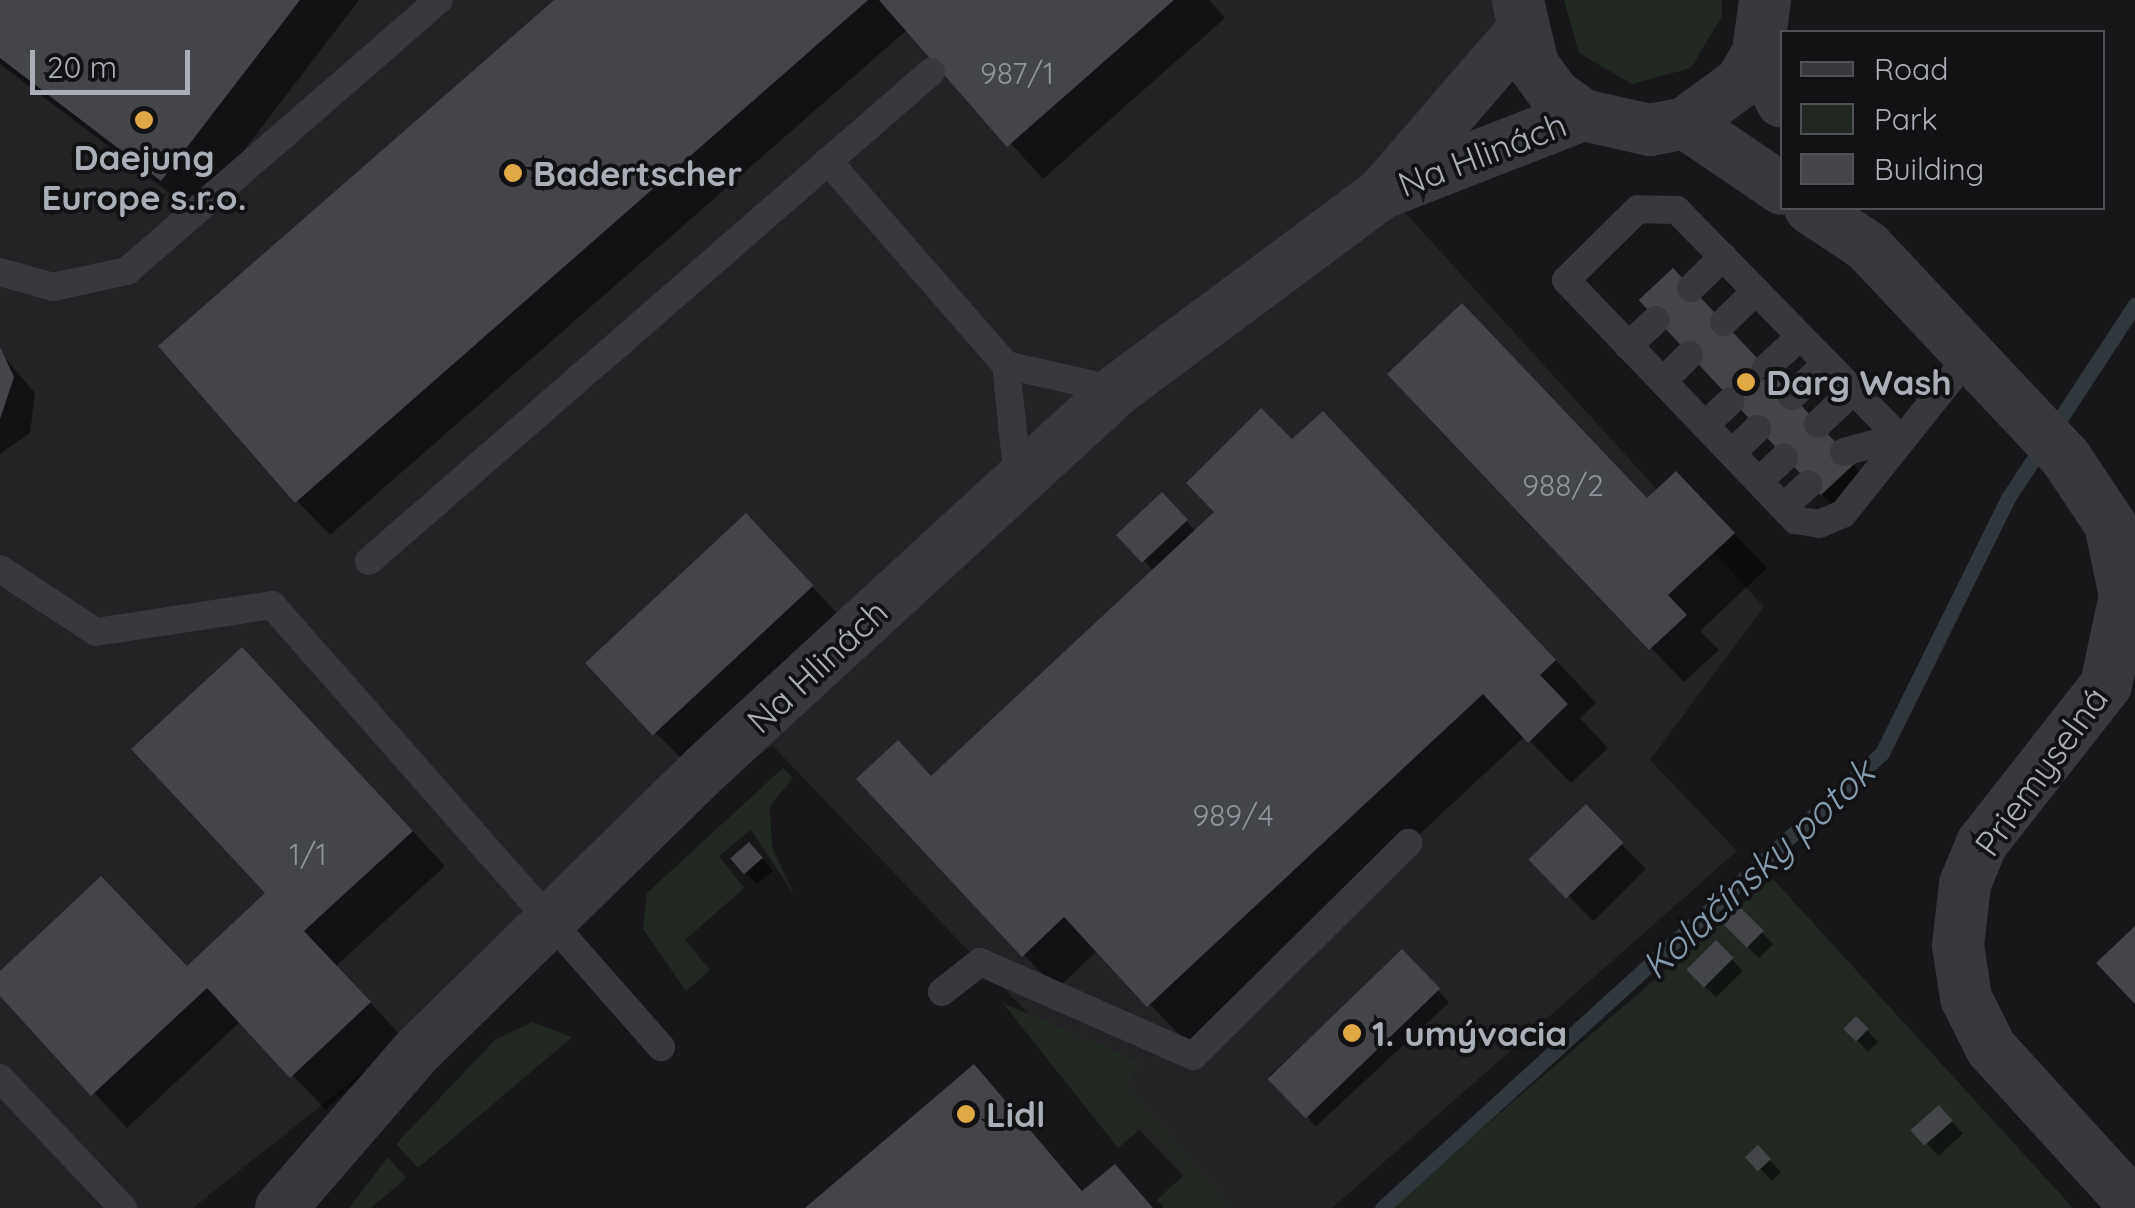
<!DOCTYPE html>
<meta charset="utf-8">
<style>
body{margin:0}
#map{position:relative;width:2135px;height:1208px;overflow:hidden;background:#171719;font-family:Quicksand,sans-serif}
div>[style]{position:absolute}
.built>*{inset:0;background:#232326}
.green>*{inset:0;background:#212822}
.shadow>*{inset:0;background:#0007;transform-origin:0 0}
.stream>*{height:15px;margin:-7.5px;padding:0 7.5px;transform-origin:7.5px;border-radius:7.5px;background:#30383e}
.building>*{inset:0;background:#444549;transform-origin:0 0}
.lane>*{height:28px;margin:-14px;padding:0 14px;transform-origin:14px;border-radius:14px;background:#38393d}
.street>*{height:52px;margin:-26px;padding:0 26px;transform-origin:26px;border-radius:26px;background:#38393d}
.dots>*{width:28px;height:28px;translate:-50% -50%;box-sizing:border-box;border:5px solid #121214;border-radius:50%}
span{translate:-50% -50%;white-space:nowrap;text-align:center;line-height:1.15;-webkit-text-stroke:8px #121214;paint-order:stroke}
.number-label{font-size:30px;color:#90949c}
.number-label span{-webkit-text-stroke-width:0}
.street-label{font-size:35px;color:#aaafb7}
.poi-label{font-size:35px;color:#aaafb7;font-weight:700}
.left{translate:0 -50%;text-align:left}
.water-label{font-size:38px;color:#859caf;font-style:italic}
.legend{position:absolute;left:1780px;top:30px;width:325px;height:180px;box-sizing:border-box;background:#121214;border:2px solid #4f5155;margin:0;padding:12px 18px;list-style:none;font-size:30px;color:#aaafb7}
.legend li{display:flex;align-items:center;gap:20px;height:50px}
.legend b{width:50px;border:2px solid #4f5155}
.scale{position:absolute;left:30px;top:50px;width:160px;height:45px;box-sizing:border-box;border:5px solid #aaafb7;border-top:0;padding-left:12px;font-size:30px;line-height:35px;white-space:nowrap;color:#aaafb7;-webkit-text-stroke:8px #121214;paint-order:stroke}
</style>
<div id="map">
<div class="built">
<i style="clip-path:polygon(0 0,1525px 0,1379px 184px,1764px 607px,1650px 760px,1737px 851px,1332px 1208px,1214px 1208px,772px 745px,193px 1208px,0 1208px)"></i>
</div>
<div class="green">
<i style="clip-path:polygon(1564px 0,1722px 0,1722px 16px,1691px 68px,1632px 84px,1579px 53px)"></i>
<i style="clip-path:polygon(783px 768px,793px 778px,770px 806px,772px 848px,795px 896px,751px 830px,719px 856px,744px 888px,685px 940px,710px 970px,686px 991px,643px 929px,647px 893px)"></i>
<i style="clip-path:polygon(1772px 878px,2073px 1208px,1390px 1208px)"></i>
<i style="clip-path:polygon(1003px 1003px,1142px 1063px,1126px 1084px,1231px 1208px,1164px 1208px,1157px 1200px,1187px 1172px,1145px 1125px,1118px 1148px)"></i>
<i style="clip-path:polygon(532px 1022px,572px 1037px,418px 1168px,396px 1144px,495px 1040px)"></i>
<i style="clip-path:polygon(388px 1157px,406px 1178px,371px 1208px,349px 1208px)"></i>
</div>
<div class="shadow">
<i style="clip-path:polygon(0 0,359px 0,196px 213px,0 64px)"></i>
<i style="clip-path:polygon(558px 0,1209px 0,1225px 18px,1043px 179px,908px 29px,330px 535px,297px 501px)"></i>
<i style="clip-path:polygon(1697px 295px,1876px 489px,1845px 519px,1641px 300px)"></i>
<i style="clip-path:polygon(0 352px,35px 393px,30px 433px,0 454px)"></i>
<i style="clip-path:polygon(1292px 443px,1364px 456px,1596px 703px,1580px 718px,1608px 748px,1571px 783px,1525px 736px,1191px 1047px,1098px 950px,1057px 989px,1024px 955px,932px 778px,1154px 571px,1119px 535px,1162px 495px,1196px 532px)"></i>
<i style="clip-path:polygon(1648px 501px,1710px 508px,1767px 568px,1700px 631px,1719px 650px,1684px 682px,1651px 648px)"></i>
<i style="clip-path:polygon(779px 550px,844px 621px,687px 764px,653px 730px)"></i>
<i style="clip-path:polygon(276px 684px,445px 866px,336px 966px,403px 1038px,326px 1110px,241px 1021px,127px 1128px,0 992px,0 975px,188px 969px,269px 894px)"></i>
<i style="left:1585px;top:808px;width:86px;height:74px;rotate:45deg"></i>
<i style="clip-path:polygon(760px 856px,773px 871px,757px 884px,746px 873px)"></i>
<i style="left:1739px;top:909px;width:49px;height:20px;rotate:46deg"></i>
<i style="left:1716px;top:943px;width:39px;height:38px;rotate:46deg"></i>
<i style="left:1402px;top:952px;width:69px;height:182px;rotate:47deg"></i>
<i style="left:1856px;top:1019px;width:32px;height:14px;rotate:46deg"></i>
<i style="clip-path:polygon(974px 1067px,1084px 1192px,1115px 1167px,1153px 1208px,809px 1208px)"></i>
<i style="left:1939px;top:1108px;width:35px;height:33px;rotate:47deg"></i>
<i style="left:1758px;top:1148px;width:33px;height:13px;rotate:46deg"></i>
</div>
<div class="stream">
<i style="left:1382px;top:1208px;width:676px;rotate:-42.3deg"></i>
<i style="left:1882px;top:753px;width:284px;rotate:-63.7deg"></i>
<i style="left:2008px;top:498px;width:231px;rotate:-56.7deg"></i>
</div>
<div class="building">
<i style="clip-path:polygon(0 0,300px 0,161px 181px,0 58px)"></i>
<i style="clip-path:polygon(554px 0,868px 0,295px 503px,158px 346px)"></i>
<i style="clip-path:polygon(879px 0,1174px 0,1007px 147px)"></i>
<i style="left:1673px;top:268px;width:267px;height:47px;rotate:47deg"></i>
<i style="clip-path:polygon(1462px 303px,1647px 498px,1676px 471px,1735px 533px,1668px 595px,1687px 615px,1649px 650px,1387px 374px)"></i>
<i style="clip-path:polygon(0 347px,14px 377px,0 419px)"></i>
<i style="clip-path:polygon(1261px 408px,1292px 439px,1323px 411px,1556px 660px,1540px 675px,1568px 704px,1528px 743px,1483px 694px,1147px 1007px,1064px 917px,1022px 957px,856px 779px,898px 740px,931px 776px,1214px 512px,1186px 483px)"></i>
<i style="left:1162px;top:492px;width:38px;height:63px;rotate:47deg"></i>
<i style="left:746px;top:513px;width:99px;height:220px;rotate:47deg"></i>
<i style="clip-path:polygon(242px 647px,413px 831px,304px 931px,371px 1002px,290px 1078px,207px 988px,91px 1096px,0 996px,0 971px,101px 876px,187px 966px,265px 893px,131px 749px)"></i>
<i style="left:1586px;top:804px;width:54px;height:80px;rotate:46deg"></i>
<i style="left:749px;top:842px;width:21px;height:25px;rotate:49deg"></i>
<i style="left:1739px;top:906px;width:35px;height:24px;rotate:45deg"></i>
<i style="clip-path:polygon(2135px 926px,2135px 1004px,2096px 963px)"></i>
<i style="left:1716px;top:940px;width:25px;height:42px;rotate:45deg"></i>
<i style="left:1402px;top:949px;width:55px;height:187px;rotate:46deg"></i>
<i style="left:1856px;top:1016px;width:18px;height:18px;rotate:45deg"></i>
<i style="clip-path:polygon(974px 1064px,1082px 1191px,1115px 1164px,1153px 1208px,805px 1208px)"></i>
<i style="left:1939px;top:1105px;width:21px;height:38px;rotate:49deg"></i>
<i style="left:1758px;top:1145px;width:19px;height:18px;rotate:47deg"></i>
</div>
<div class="lane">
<i style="left:828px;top:161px;width:271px;rotate:48.9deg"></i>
<i style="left:1006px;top:365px;width:117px;rotate:84.1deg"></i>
<i style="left:0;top:272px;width:55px;rotate:15.8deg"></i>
<i style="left:53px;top:287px;width:76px;rotate:-12.2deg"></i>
<i style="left:127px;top:271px;width:413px;rotate:-41deg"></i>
<i style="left:1691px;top:288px;width:45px;rotate:-44.1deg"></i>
<i style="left:1724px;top:322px;width:45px;rotate:-44.1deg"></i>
<i style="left:1628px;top:346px;width:38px;rotate:-43deg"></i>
<i style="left:1006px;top:365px;width:114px;rotate:12.7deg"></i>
<i style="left:1766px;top:368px;width:46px;rotate:-42.4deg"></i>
<i style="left:1663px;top:381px;width:37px;rotate:-45deg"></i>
<i style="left:1792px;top:396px;width:48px;rotate:-43.3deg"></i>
<i style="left:1818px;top:424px;width:48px;rotate:-43.3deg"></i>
<i style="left:1705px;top:425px;width:35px;rotate:-43deg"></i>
<i style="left:1899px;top:437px;width:318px;rotate:-134.4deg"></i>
<i style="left:1677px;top:210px;width:39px;rotate:-179deg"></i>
<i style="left:1638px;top:209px;width:101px;rotate:135.4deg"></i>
<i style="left:1566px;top:280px;width:332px;rotate:46.3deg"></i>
<i style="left:1795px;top:520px;width:24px;rotate:9deg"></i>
<i style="left:1819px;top:524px;width:26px;rotate:-23deg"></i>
<i style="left:1843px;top:514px;width:203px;rotate:-51.4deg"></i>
<i style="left:1844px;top:452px;width:57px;rotate:-15.3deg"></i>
<i style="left:1732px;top:453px;width:35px;rotate:-44deg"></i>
<i style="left:1759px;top:481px;width:34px;rotate:-43deg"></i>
<i style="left:1784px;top:507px;width:33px;rotate:-43deg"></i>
<i style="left:369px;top:561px;width:745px;rotate:-41.03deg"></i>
<i style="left:0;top:569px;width:115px;rotate:33.3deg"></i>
<i style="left:96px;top:632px;width:178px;rotate:-8.7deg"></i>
<i style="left:272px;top:605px;width:589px;rotate:48.65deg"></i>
<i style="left:942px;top:992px;width:48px;rotate:-38.3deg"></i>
<i style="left:980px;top:962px;width:233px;rotate:23.8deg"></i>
<i style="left:1193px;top:1056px;width:303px;rotate:-44.7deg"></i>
<i style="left:0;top:1078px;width:179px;rotate:46.6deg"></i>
</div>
<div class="street">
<i style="left:1518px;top:1px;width:66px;rotate:76.8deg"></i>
<i style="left:1533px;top:65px;width:36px;rotate:54deg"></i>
<i style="left:1554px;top:94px;width:36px;rotate:36deg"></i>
<i style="left:1583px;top:115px;width:69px;rotate:12.6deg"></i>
<i style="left:1650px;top:130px;width:36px;rotate:-11deg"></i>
<i style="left:1685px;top:123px;width:69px;rotate:-36.2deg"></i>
<i style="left:1741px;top:82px;width:34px;rotate:-60deg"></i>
<i style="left:1758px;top:52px;width:52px;rotate:-82.3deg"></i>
<i style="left:1758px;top:52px;width:55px;rotate:64.4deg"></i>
<i style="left:1685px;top:123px;width:117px;rotate:34.2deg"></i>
<i style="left:1388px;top:191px;width:209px;rotate:-21.3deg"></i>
<i style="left:1810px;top:208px;width:69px;rotate:33.7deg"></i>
<i style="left:1867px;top:246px;width:291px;rotate:46.8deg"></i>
<i style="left:2066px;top:458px;width:79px;rotate:56.3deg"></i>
<i style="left:2110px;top:524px;width:74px;rotate:78.2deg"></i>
<i style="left:2125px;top:596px;width:91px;rotate:102.1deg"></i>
<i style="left:2106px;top:685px;width:201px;rotate:128.1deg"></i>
<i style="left:1982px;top:843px;width:44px;rotate:112.5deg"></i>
<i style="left:1965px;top:884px;width:61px;rotate:96.5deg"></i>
<i style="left:1958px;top:945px;width:54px;rotate:81.4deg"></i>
<i style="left:1966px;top:998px;width:56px;rotate:63.4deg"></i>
<i style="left:1991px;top:1048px;width:214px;rotate:47.7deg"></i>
<i style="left:281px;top:1208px;width:209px;rotate:-49.1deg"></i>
<i style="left:418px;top:1050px;width:403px;rotate:-44.4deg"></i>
<i style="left:706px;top:768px;width:558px;rotate:-42.6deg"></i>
<i style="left:1117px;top:390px;width:330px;rotate:-36.6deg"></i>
<i style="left:1382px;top:193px;width:213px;rotate:-49.2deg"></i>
</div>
<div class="dots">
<i style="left:144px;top:120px;background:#e1a946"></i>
<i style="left:513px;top:173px;background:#e1a946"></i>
<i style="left:1746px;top:382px;background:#e1a946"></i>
<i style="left:1352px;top:1033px;background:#e1a946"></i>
<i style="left:966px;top:1114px;background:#e1a946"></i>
</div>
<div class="number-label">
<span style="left:1017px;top:73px">987/1</span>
<span style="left:1563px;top:485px">988/2</span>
<span style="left:1233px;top:815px">989/4</span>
<span style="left:308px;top:854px">1/1</span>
</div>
<div class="street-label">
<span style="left:1482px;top:154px;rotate:-21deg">Na Hlinách</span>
<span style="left:817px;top:666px;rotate:-43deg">Na Hlinách</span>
<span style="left:2041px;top:771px;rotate:-54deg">Priemyselná</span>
</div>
<div class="poi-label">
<span style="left:144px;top:177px">Daejung<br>Europe s.r.o.</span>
<span class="left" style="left:533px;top:173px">Badertscher</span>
<span class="left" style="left:1766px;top:382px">Darg Wash</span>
<span class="left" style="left:1372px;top:1033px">1. umývacia</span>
<span class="left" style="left:986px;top:1114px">Lidl</span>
</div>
<div class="water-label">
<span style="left:1758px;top:869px;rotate:-43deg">Kolačínsky potok</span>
</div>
<ul class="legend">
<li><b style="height:12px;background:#38393d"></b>Road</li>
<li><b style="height:28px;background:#212822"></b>Park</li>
<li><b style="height:28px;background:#444549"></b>Building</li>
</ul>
<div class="scale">20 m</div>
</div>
